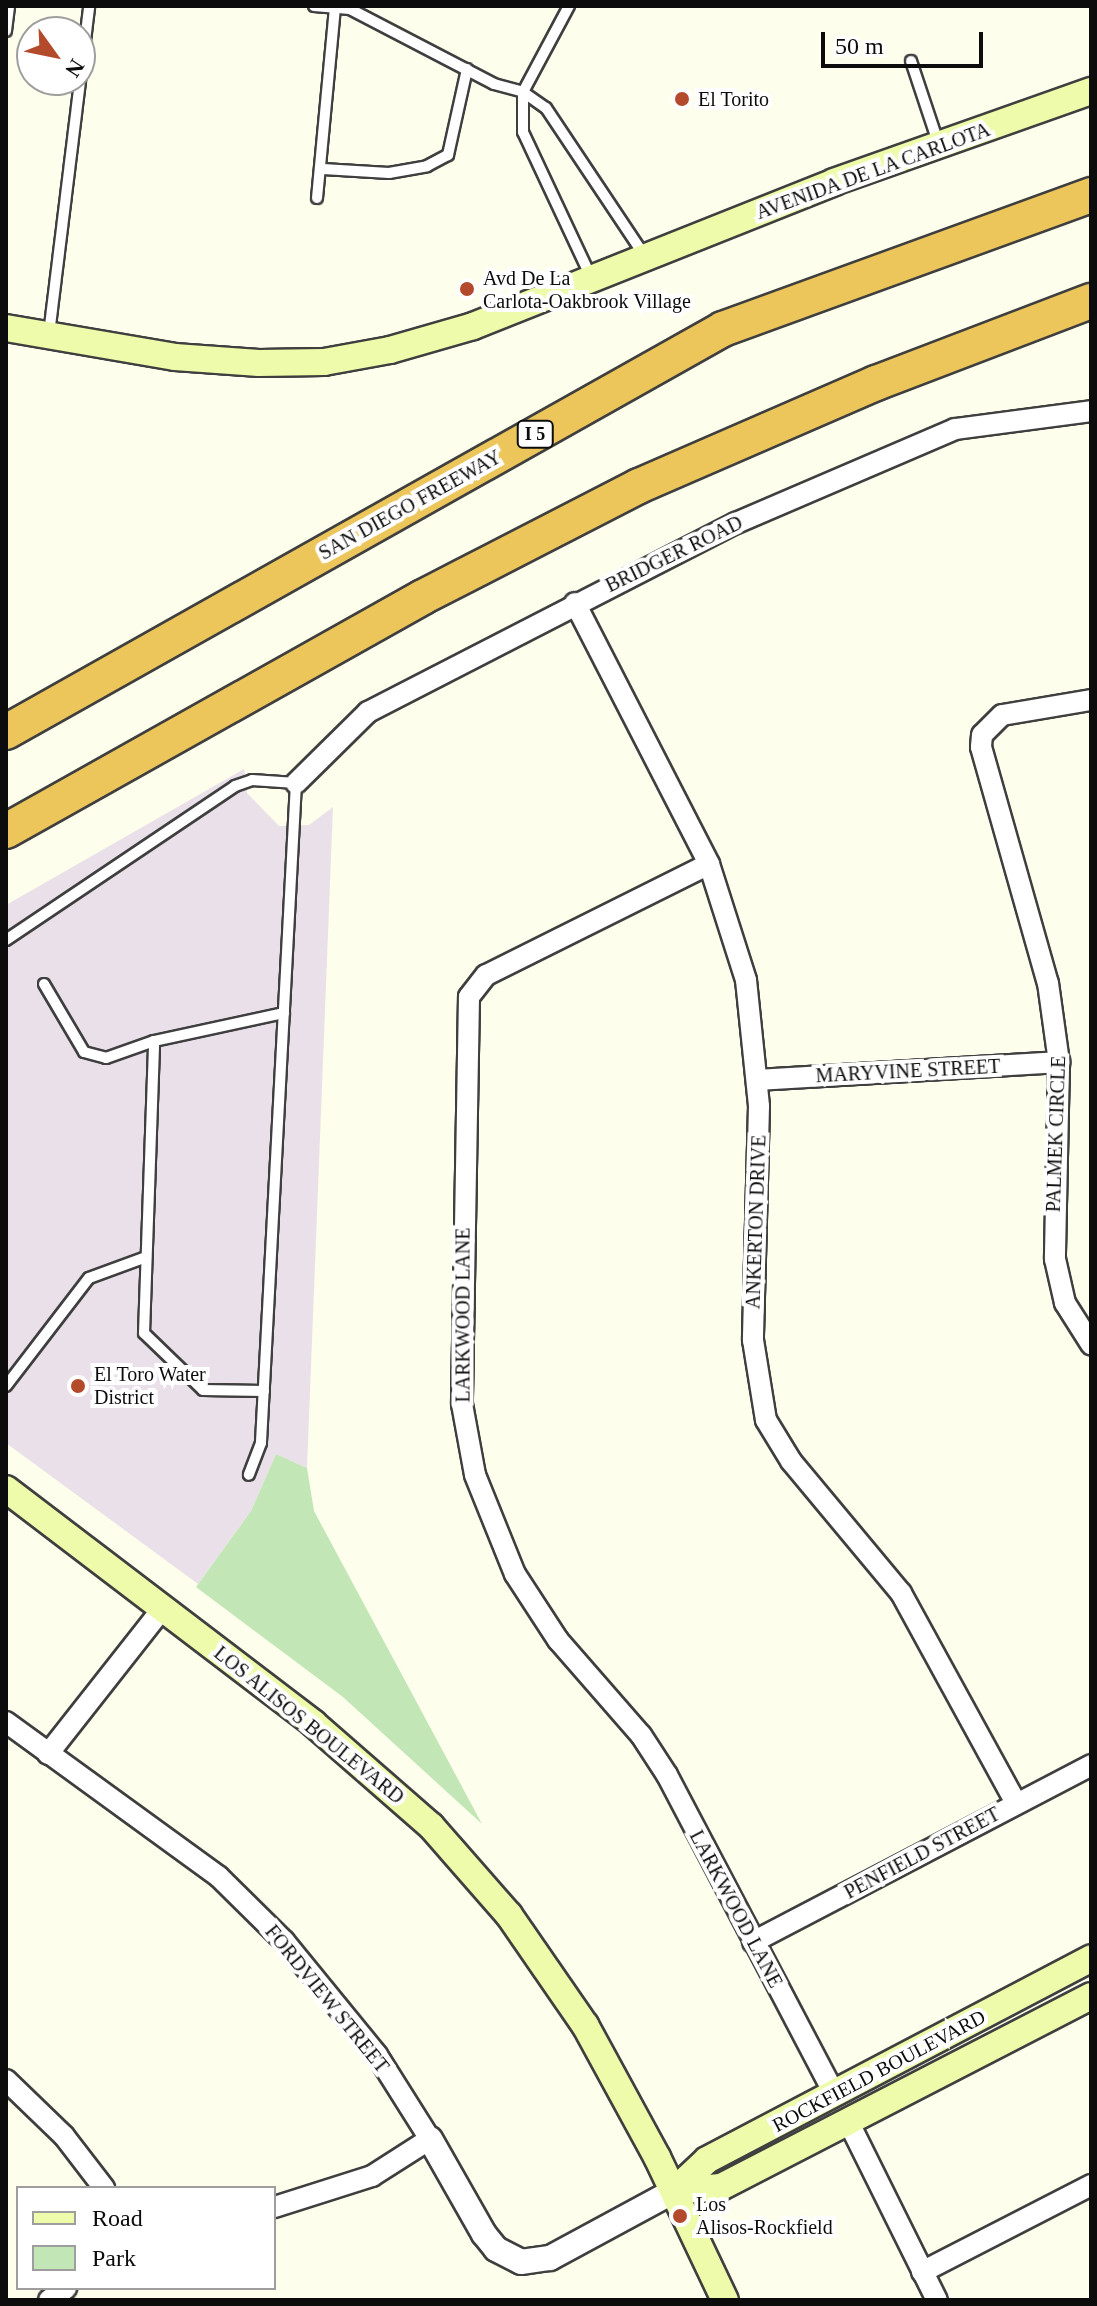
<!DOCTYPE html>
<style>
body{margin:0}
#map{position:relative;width:1097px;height:2306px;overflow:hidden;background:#fdfeeb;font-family:"Times New Roman",serif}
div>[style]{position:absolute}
.industrial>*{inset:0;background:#eae0e9}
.green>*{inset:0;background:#c3e6b7}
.roads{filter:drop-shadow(2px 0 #3f3f3f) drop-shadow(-2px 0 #3f3f3f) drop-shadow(0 2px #3f3f3f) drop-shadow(0 -2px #3f3f3f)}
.service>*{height:10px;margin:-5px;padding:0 5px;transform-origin:5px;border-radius:5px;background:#fff}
.minor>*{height:20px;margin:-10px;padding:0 10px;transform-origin:10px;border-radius:10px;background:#fff}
.tertiary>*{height:24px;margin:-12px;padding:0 12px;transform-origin:12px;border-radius:12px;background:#fff}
.secondary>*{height:26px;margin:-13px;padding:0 13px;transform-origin:13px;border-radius:13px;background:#eefbaa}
.motorway>*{height:34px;margin:-17px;padding:0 17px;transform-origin:17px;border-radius:17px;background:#ecc55b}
.dots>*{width:22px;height:22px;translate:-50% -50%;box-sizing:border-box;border:4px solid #fff;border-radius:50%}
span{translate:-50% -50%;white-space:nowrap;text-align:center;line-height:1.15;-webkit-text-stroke:8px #fff;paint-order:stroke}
.shield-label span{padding:2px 6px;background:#fff;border:2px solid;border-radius:6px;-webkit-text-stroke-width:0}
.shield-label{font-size:18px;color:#0c0c0c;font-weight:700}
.poi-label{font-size:20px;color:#0c0c0c}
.left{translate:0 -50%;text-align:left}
.street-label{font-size:20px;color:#0c0c0c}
.frame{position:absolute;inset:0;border:8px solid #0c0c0c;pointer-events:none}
.legend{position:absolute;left:16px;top:2186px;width:260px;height:104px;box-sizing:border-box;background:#fff;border:2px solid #9e9e9e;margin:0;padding:10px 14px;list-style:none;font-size:24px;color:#0c0c0c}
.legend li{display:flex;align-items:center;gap:16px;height:40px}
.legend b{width:40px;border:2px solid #9e9e9e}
.north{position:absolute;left:16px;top:16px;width:80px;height:80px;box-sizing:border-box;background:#fff;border:2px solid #9e9e9e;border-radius:50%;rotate:123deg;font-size:22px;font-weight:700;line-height:32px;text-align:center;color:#0c0c0c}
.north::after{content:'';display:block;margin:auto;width:28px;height:36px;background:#b44a2c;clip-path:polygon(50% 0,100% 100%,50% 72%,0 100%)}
.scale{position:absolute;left:821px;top:32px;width:162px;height:36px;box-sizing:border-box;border:4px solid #0c0c0c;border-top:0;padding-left:10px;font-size:24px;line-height:28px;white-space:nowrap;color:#0c0c0c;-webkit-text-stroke:6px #fff;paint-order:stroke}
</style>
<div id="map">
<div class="industrial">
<i style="clip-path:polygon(244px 769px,247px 793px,279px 826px,309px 825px,333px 807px,307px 1468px,276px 1454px,251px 1511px,198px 1584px,6px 1443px,6px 905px)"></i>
</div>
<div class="green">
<i style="clip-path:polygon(276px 1454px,307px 1468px,314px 1511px,482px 1824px,343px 1697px,196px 1587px,251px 1511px)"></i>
</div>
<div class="roads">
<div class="service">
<i style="left:314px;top:6px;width:36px;rotate:5deg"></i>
<i style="left:350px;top:9px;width:162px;rotate:27.5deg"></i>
<i style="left:494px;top:84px;width:30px;rotate:15deg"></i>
<i style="left:523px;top:92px;width:98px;rotate:-61.9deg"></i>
<i style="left:6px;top:31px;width:25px;rotate:-83deg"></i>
<i style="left:911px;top:61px;width:89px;rotate:71.6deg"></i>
<i style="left:523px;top:92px;width:28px;rotate:35deg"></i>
<i style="left:546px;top:108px;width:180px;rotate:56.3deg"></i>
<i style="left:523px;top:92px;width:40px;rotate:90deg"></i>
<i style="left:523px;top:132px;width:162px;rotate:64.9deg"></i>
<i style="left:323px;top:169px;width:66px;rotate:3.5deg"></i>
<i style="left:389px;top:173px;width:39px;rotate:-10deg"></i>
<i style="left:427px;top:166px;width:24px;rotate:-28deg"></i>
<i style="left:448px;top:155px;width:88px;rotate:-77.5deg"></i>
<i style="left:317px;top:198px;width:193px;rotate:-84.6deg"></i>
<i style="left:49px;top:334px;width:330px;rotate:-83deg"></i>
<i style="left:6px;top:940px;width:276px;rotate:-33.9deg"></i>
<i style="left:235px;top:786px;width:18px;rotate:-19deg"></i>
<i style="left:252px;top:780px;width:44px;rotate:3.9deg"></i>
<i style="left:296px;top:783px;width:661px;rotate:93.04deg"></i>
<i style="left:261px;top:1443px;width:34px;rotate:111deg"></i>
<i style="left:44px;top:984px;width:79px;rotate:59.5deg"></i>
<i style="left:84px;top:1052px;width:23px;rotate:15deg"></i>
<i style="left:106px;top:1058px;width:51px;rotate:-19.5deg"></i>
<i style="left:6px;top:1386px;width:136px;rotate:-52.5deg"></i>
<i style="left:89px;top:1278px;width:61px;rotate:-20.2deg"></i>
<i style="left:264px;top:1391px;width:61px;rotate:-179.1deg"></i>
<i style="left:203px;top:1390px;width:82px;rotate:-136deg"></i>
<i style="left:144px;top:1333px;width:292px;rotate:-88deg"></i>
<i style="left:154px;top:1041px;width:133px;rotate:-12.2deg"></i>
</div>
<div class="minor">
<i style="left:575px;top:603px;width:293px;rotate:62.8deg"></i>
<i style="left:709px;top:864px;width:122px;rotate:72.3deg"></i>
<i style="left:746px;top:980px;width:127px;rotate:84.1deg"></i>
<i style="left:759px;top:1106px;width:234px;rotate:91.5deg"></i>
<i style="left:753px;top:1340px;width:81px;rotate:80.8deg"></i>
<i style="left:766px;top:1420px;width:48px;rotate:58.6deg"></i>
<i style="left:791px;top:1461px;width:172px;rotate:50.2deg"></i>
<i style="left:901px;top:1593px;width:239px;rotate:61.3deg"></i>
<i style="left:1091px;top:700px;width:90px;rotate:170.4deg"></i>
<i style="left:1002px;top:715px;width:28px;rotate:135deg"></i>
<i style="left:982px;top:735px;width:12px;rotate:95deg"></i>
<i style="left:981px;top:747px;width:245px;rotate:74.2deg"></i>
<i style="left:1048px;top:983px;width:80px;rotate:82.1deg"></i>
<i style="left:1059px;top:1062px;width:197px;rotate:91.2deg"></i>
<i style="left:1055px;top:1259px;width:45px;rotate:77.2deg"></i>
<i style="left:1065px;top:1303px;width:49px;rotate:57.6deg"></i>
<i style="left:296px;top:783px;width:101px;rotate:-44.6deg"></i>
<i style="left:368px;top:712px;width:414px;rotate:-27.2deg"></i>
<i style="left:736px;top:523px;width:238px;rotate:-23.2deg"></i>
<i style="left:955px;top:429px;width:137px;rotate:-7.5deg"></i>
<i style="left:709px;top:864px;width:249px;rotate:153.5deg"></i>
<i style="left:486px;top:975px;width:28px;rotate:128deg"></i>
<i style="left:469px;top:997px;width:407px;rotate:91deg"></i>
<i style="left:462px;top:1404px;width:72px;rotate:79.6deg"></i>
<i style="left:475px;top:1475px;width:107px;rotate:68deg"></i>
<i style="left:515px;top:1574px;width:79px;rotate:56.9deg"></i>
<i style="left:558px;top:1640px;width:126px;rotate:48.9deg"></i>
<i style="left:641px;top:1735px;width:48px;rotate:57deg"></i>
<i style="left:667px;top:1775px;width:361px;rotate:62.3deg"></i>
<i style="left:758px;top:1080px;width:302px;rotate:-3.4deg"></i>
<i style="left:6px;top:1722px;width:263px;rotate:36deg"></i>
<i style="left:219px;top:1877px;width:91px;rotate:44.6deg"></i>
<i style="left:284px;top:1941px;width:147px;rotate:50.8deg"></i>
<i style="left:377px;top:2055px;width:99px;rotate:57.8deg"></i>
<i style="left:430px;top:2139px;width:69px;rotate:147.5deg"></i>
<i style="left:372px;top:2176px;width:103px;rotate:162.4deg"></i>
<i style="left:48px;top:1754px;width:184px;rotate:-51.8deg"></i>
<i style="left:753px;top:1942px;width:382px;rotate:-27.6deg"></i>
<i style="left:6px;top:2080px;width:81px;rotate:44deg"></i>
<i style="left:64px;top:2136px;width:66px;rotate:52.4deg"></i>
<i style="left:848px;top:2121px;width:200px;rotate:63.6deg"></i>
<i style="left:922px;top:2272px;width:190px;rotate:-27.2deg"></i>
<i style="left:49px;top:2300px;width:21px;rotate:-35deg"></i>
</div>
<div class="tertiary">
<i style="left:430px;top:2139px;width:109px;rotate:60.4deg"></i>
<i style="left:484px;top:2234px;width:19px;rotate:51deg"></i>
<i style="left:496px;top:2249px;width:28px;rotate:27deg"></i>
<i style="left:521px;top:2262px;width:29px;rotate:-8deg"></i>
<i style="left:550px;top:2258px;width:141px;rotate:-28.4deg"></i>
</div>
<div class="secondary">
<i style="left:6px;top:328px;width:171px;rotate:9.7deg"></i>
<i style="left:175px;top:357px;width:84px;rotate:4.1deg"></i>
<i style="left:259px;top:363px;width:65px;rotate:-0.9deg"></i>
<i style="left:324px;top:362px;width:67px;rotate:-10.3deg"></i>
<i style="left:390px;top:350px;width:86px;rotate:-16.1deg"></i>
<i style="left:473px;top:326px;width:389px;rotate:-21.7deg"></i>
<i style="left:834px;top:182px;width:273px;rotate:-19.5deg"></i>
<i style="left:6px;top:1489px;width:387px;rotate:37.3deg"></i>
<i style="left:314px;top:1724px;width:155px;rotate:41.1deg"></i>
<i style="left:431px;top:1826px;width:118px;rotate:48.8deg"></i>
<i style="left:509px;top:1915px;width:134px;rotate:55.4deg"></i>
<i style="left:585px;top:2025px;width:150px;rotate:61.4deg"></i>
<i style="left:657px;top:2157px;width:158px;rotate:64.6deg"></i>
<i style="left:674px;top:2191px;width:45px;rotate:-43.2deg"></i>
<i style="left:707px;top:2160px;width:434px;rotate:-27.7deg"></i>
<i style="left:674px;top:2191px;width:47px;rotate:-4.9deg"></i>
<i style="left:721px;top:2187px;width:416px;rotate:-27.3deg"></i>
</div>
<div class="motorway">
<i style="left:6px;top:732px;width:822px;rotate:-29.34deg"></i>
<i style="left:723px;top:329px;width:392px;rotate:-20deg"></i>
<i style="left:6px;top:831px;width:478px;rotate:-29.3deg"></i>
<i style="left:423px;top:597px;width:243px;rotate:-27.2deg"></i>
<i style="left:639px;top:486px;width:258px;rotate:-23.5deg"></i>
<i style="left:876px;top:383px;width:230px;rotate:-20.9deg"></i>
</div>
</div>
<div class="dots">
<i style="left:682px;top:99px;background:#b44a2c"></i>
<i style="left:467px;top:289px;background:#b44a2c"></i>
<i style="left:78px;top:1386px;background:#b44a2c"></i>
<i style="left:680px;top:2216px;background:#b44a2c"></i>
</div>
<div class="shield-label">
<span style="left:535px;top:434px">I 5</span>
</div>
<div class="poi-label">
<span class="left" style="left:698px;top:99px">El Torito</span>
<span class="left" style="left:483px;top:290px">Avd De La<br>Carlota-Oakbrook Village</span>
<span class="left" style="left:94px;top:1386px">El Toro Water<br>District</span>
<span class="left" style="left:696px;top:2216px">Los<br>Alisos-Rockfield</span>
</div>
<div class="street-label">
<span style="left:873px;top:171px;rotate:-20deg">AVENIDA DE LA CARLOTA</span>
<span style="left:410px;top:505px;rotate:-29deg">SAN DIEGO FREEWAY</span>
<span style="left:674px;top:554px;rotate:-26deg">BRIDGER ROAD</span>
<span style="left:908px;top:1071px;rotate:-3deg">MARYVINE STREET</span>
<span style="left:1056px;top:1134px;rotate:-88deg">PALMEK CIRCLE</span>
<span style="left:756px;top:1222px;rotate:-88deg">ANKERTON DRIVE</span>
<span style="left:463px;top:1315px;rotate:-90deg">LARKWOOD LANE</span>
<span style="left:309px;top:1725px;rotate:39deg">LOS ALISOS BOULEVARD</span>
<span style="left:922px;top:1853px;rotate:-28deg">PENFIELD STREET</span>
<span style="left:736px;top:1909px;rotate:62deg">LARKWOOD LANE</span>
<span style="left:327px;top:1999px;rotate:51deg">FORDVIEW STREET</span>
<span style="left:879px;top:2071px;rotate:-28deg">ROCKFIELD BOULEVARD</span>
</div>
<div class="frame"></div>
<ul class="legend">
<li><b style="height:10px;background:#eefbaa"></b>Road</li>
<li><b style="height:22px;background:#c3e6b7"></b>Park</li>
</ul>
<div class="north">N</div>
<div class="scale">50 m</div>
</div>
